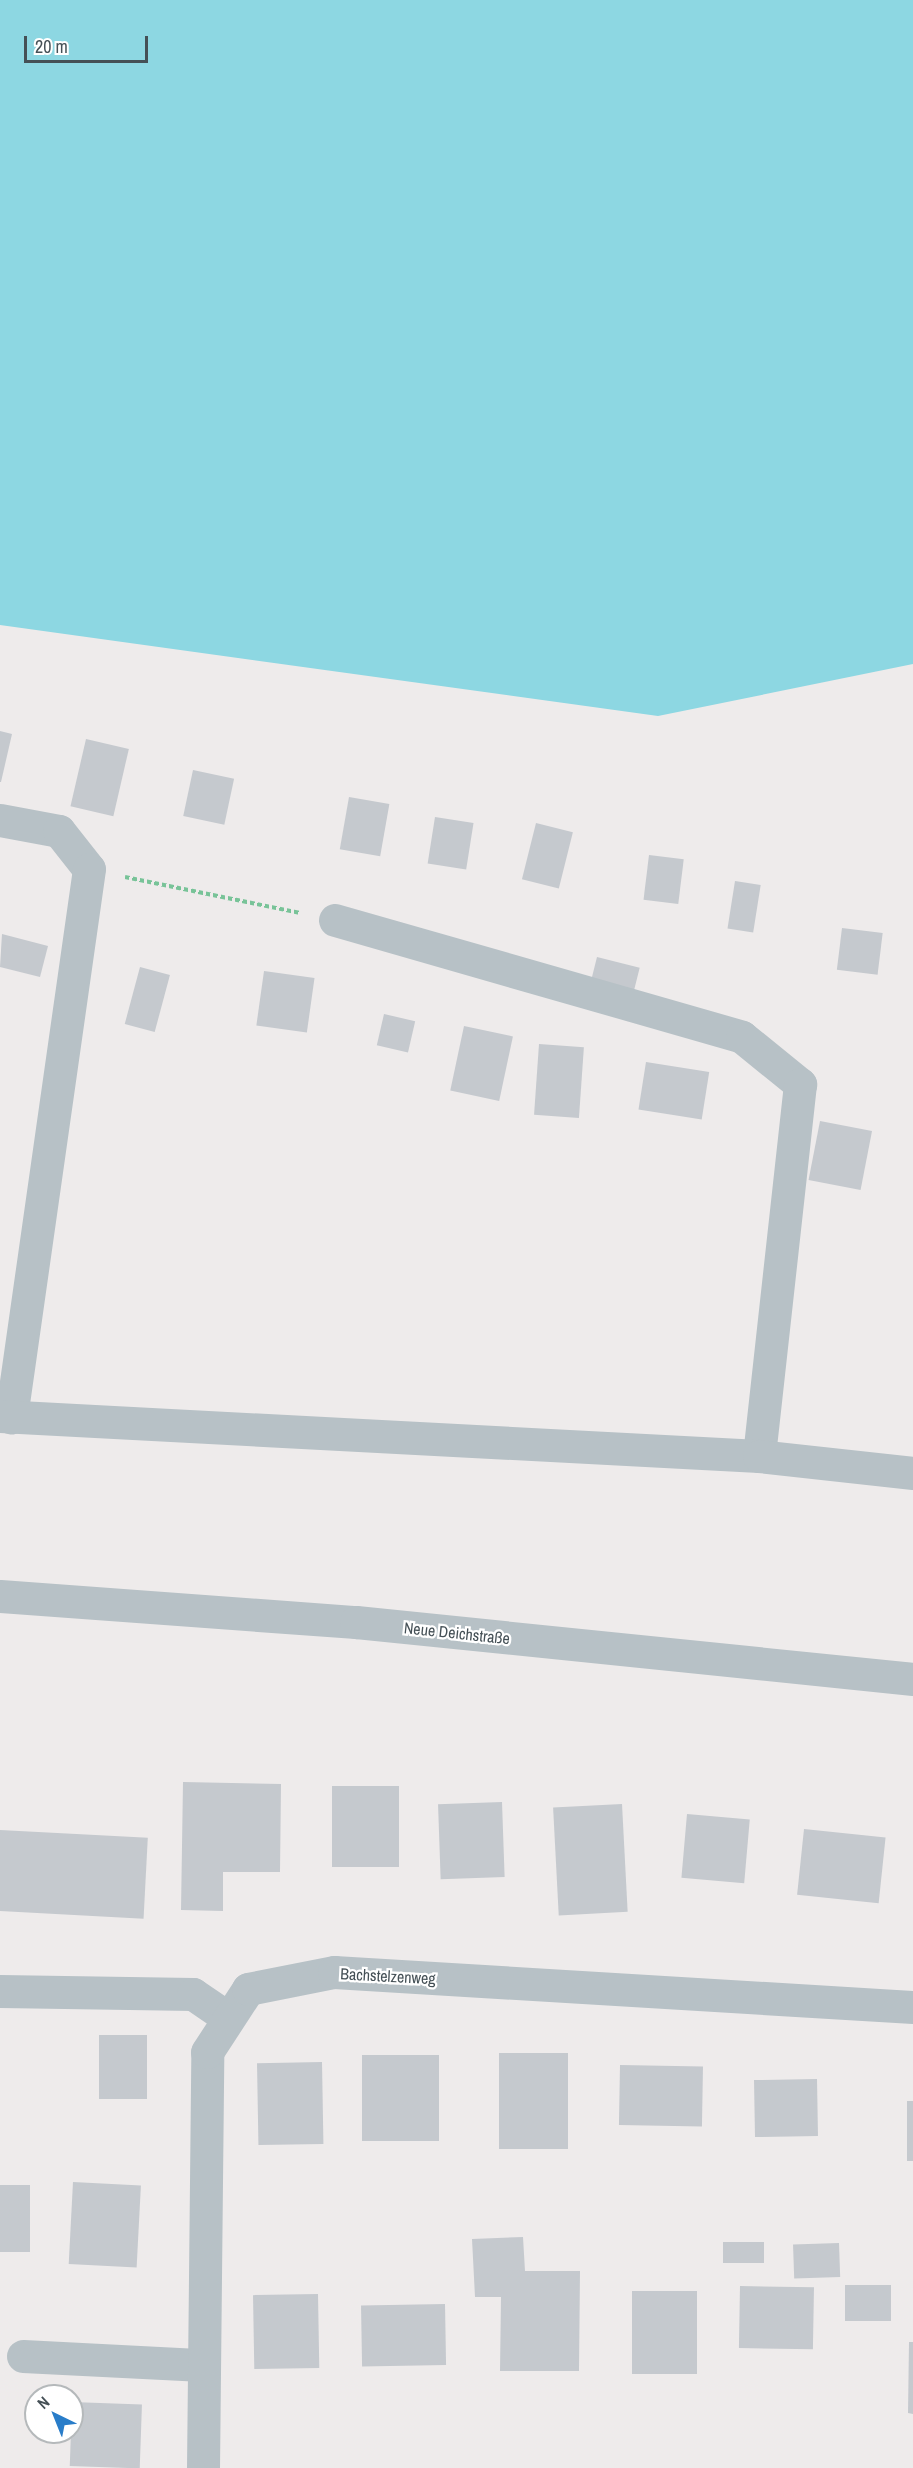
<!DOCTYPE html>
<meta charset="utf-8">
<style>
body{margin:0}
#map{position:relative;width:913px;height:2468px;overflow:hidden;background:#eeebeb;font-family:"Archivo Narrow",sans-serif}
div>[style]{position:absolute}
.water>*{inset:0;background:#8dd7e2}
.building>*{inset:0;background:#c5c9ce;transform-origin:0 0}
.path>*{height:4px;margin-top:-2px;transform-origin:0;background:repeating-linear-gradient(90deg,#78c398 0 4.5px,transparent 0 7.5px)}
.minor>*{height:33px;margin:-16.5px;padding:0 16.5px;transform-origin:16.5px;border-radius:16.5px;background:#b7c1c6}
span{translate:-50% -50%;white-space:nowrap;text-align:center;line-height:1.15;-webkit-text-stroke:4.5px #fff;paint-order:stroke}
.street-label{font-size:16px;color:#455056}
.north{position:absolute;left:24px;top:2384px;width:60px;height:60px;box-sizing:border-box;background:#fff;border:2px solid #b5b9bb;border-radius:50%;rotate:317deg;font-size:16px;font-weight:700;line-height:24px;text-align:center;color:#455056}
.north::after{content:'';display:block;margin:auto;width:21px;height:27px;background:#297dc9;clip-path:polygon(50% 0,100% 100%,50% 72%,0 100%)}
.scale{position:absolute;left:24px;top:36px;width:124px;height:27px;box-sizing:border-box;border:3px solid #455056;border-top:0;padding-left:8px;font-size:18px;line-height:21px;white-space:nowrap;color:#455056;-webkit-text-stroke:4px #fff;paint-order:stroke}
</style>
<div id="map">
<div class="water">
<i style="clip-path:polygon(0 0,913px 0,913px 664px,658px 716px,0 625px)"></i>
</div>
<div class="building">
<i style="clip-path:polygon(0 731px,12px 734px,1px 782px,0 782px)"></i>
<i style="left:86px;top:739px;width:44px;height:69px;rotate:13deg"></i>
<i style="left:193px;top:770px;width:42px;height:47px;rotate:12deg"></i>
<i style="left:349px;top:797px;width:41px;height:53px;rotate:10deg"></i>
<i style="left:435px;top:817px;width:39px;height:47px;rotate:9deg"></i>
<i style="left:536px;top:823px;width:38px;height:58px;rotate:14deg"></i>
<i style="left:649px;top:855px;width:35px;height:45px;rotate:7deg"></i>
<i style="left:735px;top:881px;width:26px;height:48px;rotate:9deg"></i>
<i style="left:842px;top:928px;width:41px;height:42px;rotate:7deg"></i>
<i style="clip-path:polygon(2px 934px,48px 946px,40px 977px,0 967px)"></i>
<i style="left:597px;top:957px;width:44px;height:30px;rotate:14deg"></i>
<i style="left:140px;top:967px;width:31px;height:59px;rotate:15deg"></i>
<i style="left:264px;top:971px;width:51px;height:55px;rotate:8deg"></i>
<i style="left:384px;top:1014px;width:32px;height:32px;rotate:13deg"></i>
<i style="left:464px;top:1026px;width:50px;height:66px;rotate:12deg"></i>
<i style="left:539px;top:1044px;width:45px;height:71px;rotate:4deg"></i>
<i style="left:646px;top:1062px;width:64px;height:48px;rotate:9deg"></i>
<i style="left:820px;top:1121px;width:53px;height:60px;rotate:11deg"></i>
<i style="clip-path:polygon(183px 1782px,281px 1784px,280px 1872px,223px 1872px,223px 1911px,181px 1910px)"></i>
<i style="left:332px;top:1786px;width:67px;height:81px"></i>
<i style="left:502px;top:1802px;width:75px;height:64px;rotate:88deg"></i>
<i style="left:622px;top:1804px;width:108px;height:69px;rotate:87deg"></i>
<i style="left:687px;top:1814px;width:63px;height:64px;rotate:5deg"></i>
<i style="left:804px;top:1829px;width:82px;height:66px;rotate:6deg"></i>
<i style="left:0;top:1830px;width:148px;height:81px;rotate:3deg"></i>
<i style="left:99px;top:2035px;width:48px;height:64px"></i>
<i style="left:499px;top:2053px;width:69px;height:96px"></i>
<i style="left:362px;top:2055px;width:77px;height:86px"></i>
<i style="left:322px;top:2062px;width:82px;height:65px;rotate:89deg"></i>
<i style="left:620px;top:2065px;width:83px;height:60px;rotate:1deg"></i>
<i style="left:817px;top:2079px;width:57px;height:63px;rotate:89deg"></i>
<i style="left:907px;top:2101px;width:6px;height:60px"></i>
<i style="left:73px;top:2182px;width:68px;height:82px;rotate:3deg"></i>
<i style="left:0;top:2185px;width:30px;height:67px"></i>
<i style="clip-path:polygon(523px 2237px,525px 2271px,580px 2271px,579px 2371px,500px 2371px,501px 2297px,475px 2297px,472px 2239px)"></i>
<i style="left:723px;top:2242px;width:41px;height:21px"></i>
<i style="left:839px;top:2243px;width:34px;height:46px;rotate:88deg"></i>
<i style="left:845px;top:2285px;width:46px;height:36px"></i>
<i style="left:740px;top:2286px;width:74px;height:62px;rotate:1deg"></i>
<i style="left:632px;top:2291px;width:65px;height:83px"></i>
<i style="left:318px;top:2294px;width:74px;height:65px;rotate:89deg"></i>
<i style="left:445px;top:2304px;width:61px;height:84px;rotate:89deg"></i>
<i style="clip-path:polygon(909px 2342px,913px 2342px,913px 2414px,908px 2413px)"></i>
<i style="left:72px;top:2402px;width:70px;height:64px;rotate:2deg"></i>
</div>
<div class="path">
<i style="left:125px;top:877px;width:179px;rotate:11.6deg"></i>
</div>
<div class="minor">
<i style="left:0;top:820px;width:60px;rotate:10.6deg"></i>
<i style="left:59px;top:831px;width:48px;rotate:51.7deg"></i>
<i style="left:89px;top:869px;width:554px;rotate:98.1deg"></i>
<i style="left:335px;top:920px;width:423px;rotate:16deg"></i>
<i style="left:742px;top:1037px;width:75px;rotate:39deg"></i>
<i style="left:800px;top:1084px;width:374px;rotate:96.3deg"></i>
<i style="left:0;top:1416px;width:760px;rotate:3.02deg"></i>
<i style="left:759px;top:1456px;width:155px;rotate:6.3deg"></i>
<i style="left:0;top:1596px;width:357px;rotate:4.2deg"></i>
<i style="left:356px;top:1622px;width:560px;rotate:5.84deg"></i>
<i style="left:0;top:1991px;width:193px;rotate:0.9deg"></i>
<i style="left:193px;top:1994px;width:42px;rotate:34.4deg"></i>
<i style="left:23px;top:2356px;width:180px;rotate:2.9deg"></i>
<i style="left:203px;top:2468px;width:416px;rotate:-89.4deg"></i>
<i style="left:207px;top:2052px;width:75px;rotate:-56.9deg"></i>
<i style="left:248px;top:1989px;width:88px;rotate:-11.2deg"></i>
<i style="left:334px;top:1972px;width:580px;rotate:3.46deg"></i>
</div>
<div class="street-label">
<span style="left:457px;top:1633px;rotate:6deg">Neue Deichstraße</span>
<span style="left:388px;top:1976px;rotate:3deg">Bachstelzenweg</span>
</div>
<div class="north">N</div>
<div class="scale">20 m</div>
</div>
